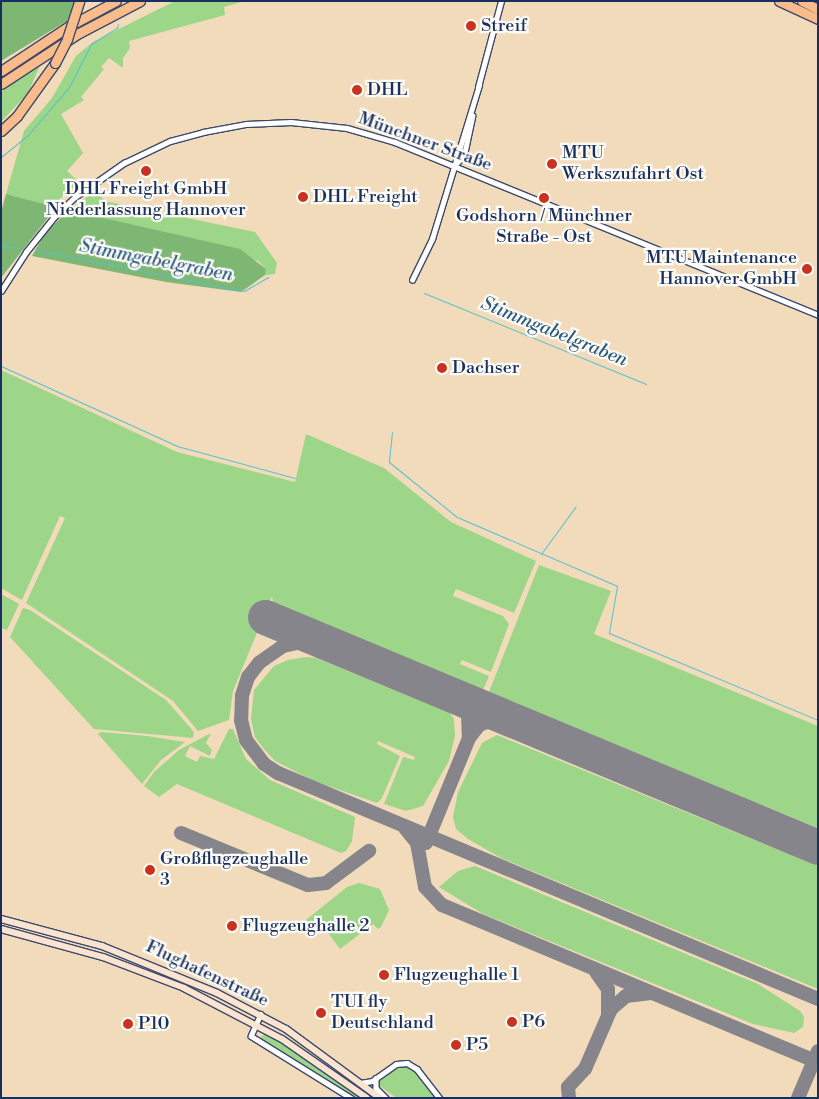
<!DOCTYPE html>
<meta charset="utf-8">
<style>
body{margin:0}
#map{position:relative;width:819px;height:1099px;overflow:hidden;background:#f1dbba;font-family:"Libre Bodoni",serif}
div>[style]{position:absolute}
.green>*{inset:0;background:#9dd688}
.forest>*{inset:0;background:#7eb774}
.stream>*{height:1px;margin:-0.5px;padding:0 0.5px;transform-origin:0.5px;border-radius:0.5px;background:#55c1ce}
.taxiway>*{height:14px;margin:-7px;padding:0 7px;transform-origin:7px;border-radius:7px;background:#86858c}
.runway>*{height:35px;margin:-17.5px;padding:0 17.5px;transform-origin:17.5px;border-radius:17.5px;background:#86858c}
.roads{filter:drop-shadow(1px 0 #3b496c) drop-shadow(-1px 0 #3b496c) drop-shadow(0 1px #3b496c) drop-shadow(0 -1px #3b496c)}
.minor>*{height:4.5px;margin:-2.25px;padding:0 2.25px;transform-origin:2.25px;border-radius:2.25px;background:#fff}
.secondary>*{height:6px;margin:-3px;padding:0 3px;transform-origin:3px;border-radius:3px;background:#fde4d1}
.motorway>*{height:9px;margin:-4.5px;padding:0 4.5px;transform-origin:4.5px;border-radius:4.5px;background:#fabc8b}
.bridges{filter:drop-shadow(1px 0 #3b496c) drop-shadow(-1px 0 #3b496c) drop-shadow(0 1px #3b496c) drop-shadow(0 -1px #3b496c)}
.motorway-bridge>*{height:9px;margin:-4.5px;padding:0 4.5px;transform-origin:4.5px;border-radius:4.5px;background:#fabc8b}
.dots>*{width:14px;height:14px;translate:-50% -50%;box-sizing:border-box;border:2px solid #fdfcf7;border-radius:50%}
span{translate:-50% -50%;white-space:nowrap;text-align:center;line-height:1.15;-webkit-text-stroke:4.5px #fdfcf7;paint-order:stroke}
.poi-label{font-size:18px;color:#1b2f5e}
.left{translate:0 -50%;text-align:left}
.right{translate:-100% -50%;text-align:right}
.street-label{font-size:18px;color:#1b2f5e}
.water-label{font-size:19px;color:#2c5b80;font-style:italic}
.frame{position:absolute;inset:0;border:2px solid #1b2f5e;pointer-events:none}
</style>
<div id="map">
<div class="green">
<i style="clip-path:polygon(175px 1px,245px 1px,224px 7px,225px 15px,129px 41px,130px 48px,123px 58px,123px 68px,109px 58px,101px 67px,104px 69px,81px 97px,84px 100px,61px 114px,83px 153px,67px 171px,79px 182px,52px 206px,6px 194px,24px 131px,52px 98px,76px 56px,93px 42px)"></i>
<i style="clip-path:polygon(41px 63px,28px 93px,1px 122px,1px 92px)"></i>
<i style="clip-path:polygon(95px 191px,105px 201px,255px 232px,277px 263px,275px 274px,265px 275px,266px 269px,258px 261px,169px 233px,69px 210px)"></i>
<i style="clip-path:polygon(1px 370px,177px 452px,295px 482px,306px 434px,384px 468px,451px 522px,536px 561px,514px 613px,456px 589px,453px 596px,503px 616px,509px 624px,491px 672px,462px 660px,460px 664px,489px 676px,483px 690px,273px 602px,272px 596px,268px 606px,262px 604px,253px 625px,259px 628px,233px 691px,229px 720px,198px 731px,173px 701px,26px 603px,65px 518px,60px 516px,22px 600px,1px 588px)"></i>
<i style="clip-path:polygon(539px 565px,611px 591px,594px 634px,818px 726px,818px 828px,489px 692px)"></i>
<i style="clip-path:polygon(1px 594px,19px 604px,7px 630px,1px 628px)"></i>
<i style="clip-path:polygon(23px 608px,30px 610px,166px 700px,194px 732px,193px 738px,94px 729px,10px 637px)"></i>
<i style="clip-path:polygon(306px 657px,316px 658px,450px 713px,454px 719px,455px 736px,449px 761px,423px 806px,406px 811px,384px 804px,403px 757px,414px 760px,415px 757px,378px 741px,377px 744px,400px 756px,382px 798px,377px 803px,314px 781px,275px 761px,264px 749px,255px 737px,251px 719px,254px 690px,274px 666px,288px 660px)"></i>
<i style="clip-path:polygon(229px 729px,233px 729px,246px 759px,270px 780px,355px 817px,352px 841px,346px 851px,341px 853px,177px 784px,159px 797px,144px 786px,154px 772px,179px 750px,211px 733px,206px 743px,212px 750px,210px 756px,190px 746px,185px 756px,197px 762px,200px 756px,214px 759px)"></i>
<i style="clip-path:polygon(101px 732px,147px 736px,185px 742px,161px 760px,142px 784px,98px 734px)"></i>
<i style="clip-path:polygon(497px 735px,818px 866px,818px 989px,501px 858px,468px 839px,456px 829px,453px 817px,458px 792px,482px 743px)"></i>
<i style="clip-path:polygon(475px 866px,758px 984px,800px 1011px,804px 1017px,803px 1027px,794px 1033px,753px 1024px,483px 914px,439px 887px,458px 871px)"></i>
<i style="clip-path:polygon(359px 883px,380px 889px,389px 910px,381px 927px,378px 929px,373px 924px,340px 949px,320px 922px,312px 928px,306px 920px,347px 887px)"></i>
<i style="clip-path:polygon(266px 1033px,327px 1072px,364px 1098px,356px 1098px,260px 1038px)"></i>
<i style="clip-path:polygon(405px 1065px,414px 1071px,437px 1098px,397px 1098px,378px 1085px,380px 1078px,394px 1068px)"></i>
</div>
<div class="forest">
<i style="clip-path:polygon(1px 1px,75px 1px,70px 19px,1px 61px)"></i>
<i style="clip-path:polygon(6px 194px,52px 206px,50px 215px,1px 278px,1px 212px)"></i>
<i style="clip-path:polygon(69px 210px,240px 249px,266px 269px,265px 275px,241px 292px,166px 282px,32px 256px,45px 233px)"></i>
</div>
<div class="stream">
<i style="left:1px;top:157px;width:35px;rotate:-39deg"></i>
<i style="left:28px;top:135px;width:63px;rotate:-49.5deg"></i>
<i style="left:69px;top:87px;width:48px;rotate:-62.9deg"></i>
<i style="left:91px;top:44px;width:31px;rotate:-32deg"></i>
<i style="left:117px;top:28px;width:4px;rotate:-76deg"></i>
<i style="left:1px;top:245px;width:17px;rotate:10deg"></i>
<i style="left:35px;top:250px;width:213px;rotate:11.1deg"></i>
<i style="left:244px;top:291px;width:28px;rotate:-30deg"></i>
<i style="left:424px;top:293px;width:240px;rotate:22.3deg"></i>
<i style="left:1px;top:366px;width:193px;rotate:24.4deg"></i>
<i style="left:177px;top:446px;width:122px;rotate:15.2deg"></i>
<i style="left:392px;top:432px;width:30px;rotate:96deg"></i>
<i style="left:389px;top:462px;width:87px;rotate:39deg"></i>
<i style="left:457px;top:517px;width:174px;rotate:23.3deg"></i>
<i style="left:617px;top:586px;width:48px;rotate:99.7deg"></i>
<i style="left:609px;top:633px;width:226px;rotate:22.6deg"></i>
<i style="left:541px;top:554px;width:59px;rotate:-53.9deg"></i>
</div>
<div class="taxiway">
<i style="left:329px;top:644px;width:27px;rotate:-176deg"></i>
<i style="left:302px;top:642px;width:19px;rotate:168deg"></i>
<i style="left:283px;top:646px;width:29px;rotate:145deg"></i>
<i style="left:259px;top:663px;width:18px;rotate:128deg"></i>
<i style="left:248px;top:677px;width:20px;rotate:108deg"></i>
<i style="left:242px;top:696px;width:24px;rotate:92deg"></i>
<i style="left:241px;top:720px;width:21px;rotate:76deg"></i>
<i style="left:246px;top:740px;width:30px;rotate:53deg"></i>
<i style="left:264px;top:764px;width:17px;rotate:33deg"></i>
<i style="left:278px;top:773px;width:585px;rotate:22.71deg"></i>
<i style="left:449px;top:694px;width:27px;rotate:45deg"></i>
<i style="left:468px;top:713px;width:25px;rotate:88deg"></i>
<i style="left:469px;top:738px;width:16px;rotate:-52deg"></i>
<i style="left:479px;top:725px;width:14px;rotate:-21deg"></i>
<i style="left:492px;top:720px;width:27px;rotate:6deg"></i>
<i style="left:405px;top:828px;width:19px;rotate:51deg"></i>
<i style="left:417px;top:843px;width:45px;rotate:79.7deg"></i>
<i style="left:425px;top:887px;width:25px;rotate:47deg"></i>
<i style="left:442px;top:905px;width:407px;rotate:22.7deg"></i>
<i style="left:181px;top:833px;width:137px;rotate:22.3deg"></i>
<i style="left:308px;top:885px;width:18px;rotate:-6deg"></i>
<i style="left:326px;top:883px;width:54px;rotate:-36.7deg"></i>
<i style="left:426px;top:843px;width:113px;rotate:-67.7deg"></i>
<i style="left:596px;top:972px;width:21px;rotate:55deg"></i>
<i style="left:608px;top:989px;width:25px;rotate:90deg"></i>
<i style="left:569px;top:1098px;width:11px;rotate:-95deg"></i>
<i style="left:568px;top:1087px;width:25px;rotate:-47deg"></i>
<i style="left:585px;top:1069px;width:65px;rotate:-66.6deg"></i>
<i style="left:611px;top:1009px;width:20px;rotate:-41deg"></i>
<i style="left:626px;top:996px;width:23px;rotate:-7deg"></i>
<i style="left:798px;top:1098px;width:51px;rotate:-66.9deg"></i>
</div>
<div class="runway">
<i style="left:265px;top:617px;width:599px;rotate:22.58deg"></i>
</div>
<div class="roads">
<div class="minor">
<i style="left:478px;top:87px;width:89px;rotate:-75deg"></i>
<i style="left:455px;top:165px;width:13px;rotate:-48deg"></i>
<i style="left:464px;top:155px;width:40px;rotate:-78deg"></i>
<i style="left:412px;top:280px;width:46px;rotate:-64deg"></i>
<i style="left:432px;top:239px;width:161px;rotate:-73deg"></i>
<i style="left:1px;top:291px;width:46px;rotate:-57.3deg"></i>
<i style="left:26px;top:252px;width:45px;rotate:-51.3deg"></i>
<i style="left:54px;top:217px;width:29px;rotate:-44deg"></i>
<i style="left:75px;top:197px;width:60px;rotate:-34.8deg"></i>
<i style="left:124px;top:163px;width:51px;rotate:-25.6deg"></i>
<i style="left:170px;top:141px;width:34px;rotate:-15deg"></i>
<i style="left:203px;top:132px;width:44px;rotate:-10.5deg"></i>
<i style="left:246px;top:124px;width:45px;rotate:-2.5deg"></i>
<i style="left:291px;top:122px;width:56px;rotate:6.1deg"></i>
<i style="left:347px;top:128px;width:50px;rotate:16.3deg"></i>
<i style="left:395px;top:142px;width:457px;rotate:22.2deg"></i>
<i style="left:261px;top:1014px;width:24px;rotate:114deg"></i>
<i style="left:251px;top:1036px;width:118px;rotate:31.8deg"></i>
<i style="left:376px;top:1078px;width:10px;rotate:90deg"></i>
<i style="left:376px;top:1088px;width:14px;rotate:45deg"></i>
<i style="left:360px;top:1083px;width:12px;rotate:-9deg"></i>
<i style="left:372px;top:1081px;width:29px;rotate:-35deg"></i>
<i style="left:396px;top:1064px;width:11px;rotate:-5deg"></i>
<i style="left:407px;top:1063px;width:12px;rotate:31deg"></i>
<i style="left:417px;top:1069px;width:37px;rotate:52deg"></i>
</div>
<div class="secondary">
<i style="left:1px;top:919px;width:105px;rotate:15deg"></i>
<i style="left:102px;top:946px;width:124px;rotate:22.2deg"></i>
<i style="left:217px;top:993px;width:78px;rotate:27.6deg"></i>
<i style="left:286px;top:1029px;width:117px;rotate:36.3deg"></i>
<i style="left:1px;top:929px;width:106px;rotate:15.4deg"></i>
<i style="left:103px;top:957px;width:87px;rotate:20.9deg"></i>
<i style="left:184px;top:988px;width:110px;rotate:27.5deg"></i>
<i style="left:282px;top:1039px;width:103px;rotate:34.8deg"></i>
</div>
<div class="motorway">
<i style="left:779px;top:1px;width:43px;rotate:24.8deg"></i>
<i style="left:802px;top:1px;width:18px;rotate:27deg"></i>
<i style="left:1px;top:71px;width:82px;rotate:-33.5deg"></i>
<i style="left:69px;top:26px;width:53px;rotate:-28deg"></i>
<i style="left:1px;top:84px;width:93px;rotate:-33.2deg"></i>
<i style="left:79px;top:33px;width:69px;rotate:-27.7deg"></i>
<i style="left:1px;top:131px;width:22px;rotate:-43deg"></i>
<i style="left:17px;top:116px;width:65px;rotate:-54.4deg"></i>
</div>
</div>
<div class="bridges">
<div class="motorway-bridge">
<i style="left:55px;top:63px;width:27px;rotate:-63deg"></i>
<i style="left:67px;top:39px;width:40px;rotate:-72deg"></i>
</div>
</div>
<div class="dots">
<i style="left:471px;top:26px;background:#c8321e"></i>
<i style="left:357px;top:90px;background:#c8321e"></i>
<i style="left:552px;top:164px;background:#c8321e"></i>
<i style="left:146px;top:171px;background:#c8321e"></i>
<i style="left:303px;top:197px;background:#c8321e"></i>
<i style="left:544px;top:198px;background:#c8321e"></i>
<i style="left:807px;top:269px;background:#c8321e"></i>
<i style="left:442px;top:368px;background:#c8321e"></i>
<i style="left:150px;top:870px;background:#c8321e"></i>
<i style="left:232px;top:926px;background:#c8321e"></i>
<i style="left:384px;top:975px;background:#c8321e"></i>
<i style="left:321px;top:1013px;background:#c8321e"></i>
<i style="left:512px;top:1022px;background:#c8321e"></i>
<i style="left:128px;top:1024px;background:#c8321e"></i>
<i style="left:456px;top:1045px;background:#c8321e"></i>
</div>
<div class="poi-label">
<span class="left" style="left:481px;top:26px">Streif</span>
<span class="left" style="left:367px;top:90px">DHL</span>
<span class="left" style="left:562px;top:164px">MTU<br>Werkszufahrt Ost</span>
<span style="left:146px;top:200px">DHL Freight GmbH<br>Niederlassung Hannover</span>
<span class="left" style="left:313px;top:197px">DHL Freight</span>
<span style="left:544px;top:227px">Godshorn / Münchner<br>Straße - Ost</span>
<span class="right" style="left:797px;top:269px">MTU Maintenance<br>Hannover GmbH</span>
<span class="left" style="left:452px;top:368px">Dachser</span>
<span class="left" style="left:160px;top:870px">Großflugzeughalle<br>3</span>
<span class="left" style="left:242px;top:926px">Flugzeughalle 2</span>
<span class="left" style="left:394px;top:975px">Flugzeughalle 1</span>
<span class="left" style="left:331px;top:1013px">TUI fly<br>Deutschland</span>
<span class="left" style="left:522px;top:1022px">P6</span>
<span class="left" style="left:138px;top:1024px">P10</span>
<span class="left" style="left:466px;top:1045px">P5</span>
</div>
<div class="street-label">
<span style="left:425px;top:142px;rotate:20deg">Münchner Straße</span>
<span style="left:207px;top:974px;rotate:25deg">Flughafenstraße</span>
</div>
<div class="water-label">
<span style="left:156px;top:261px;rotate:11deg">Stimmgabelgraben</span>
<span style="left:554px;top:332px;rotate:22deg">Stimmgabelgraben</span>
</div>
<div class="frame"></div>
</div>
